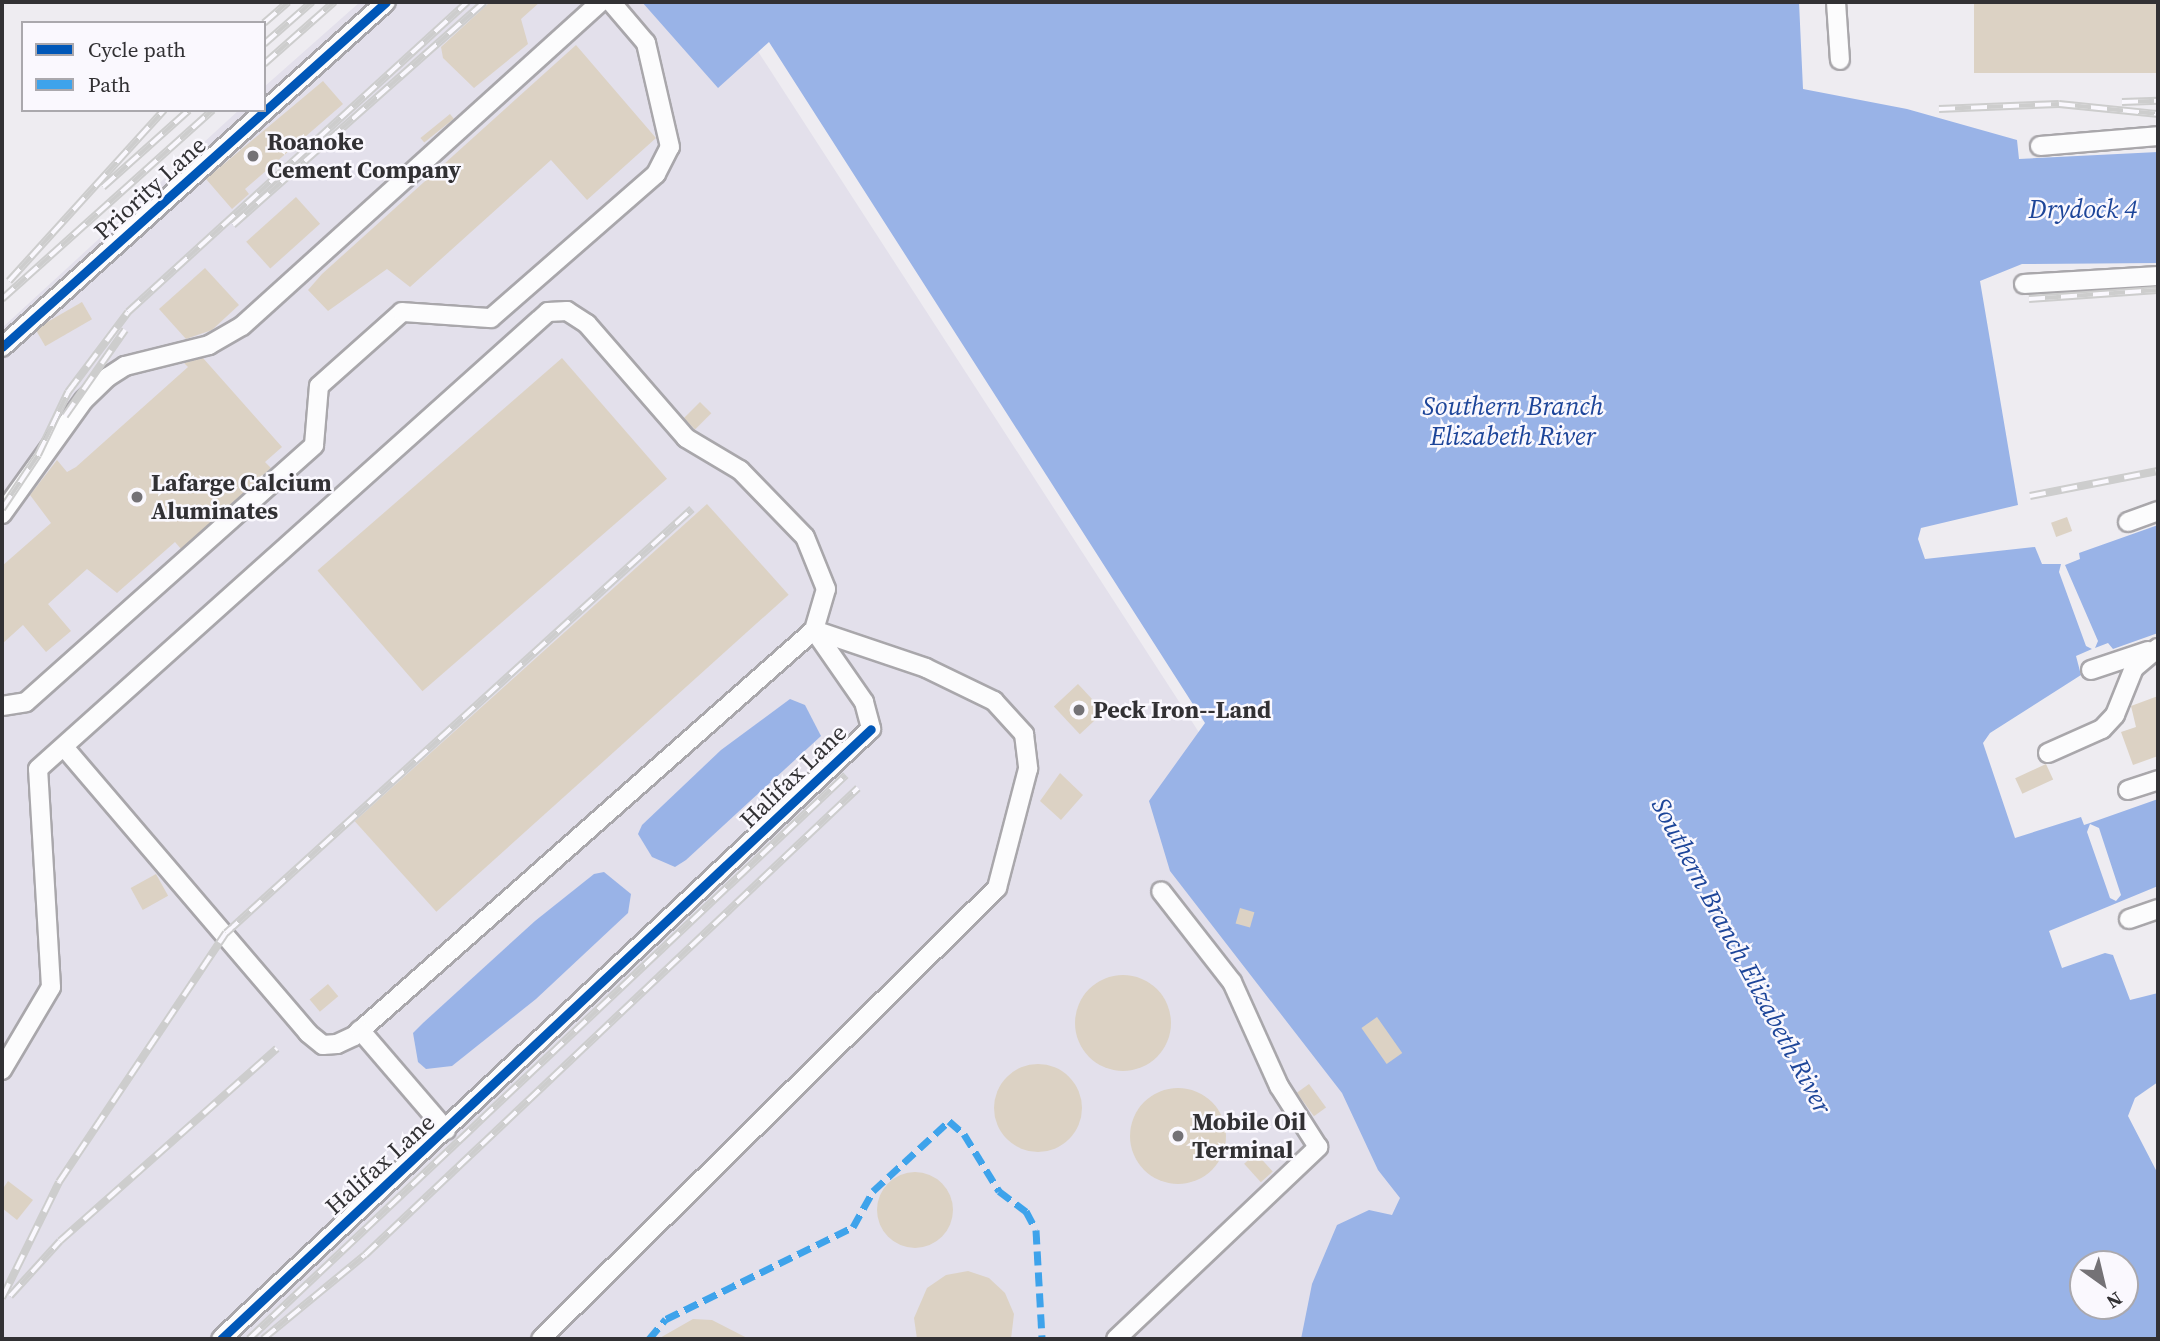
<!DOCTYPE html>
<style>
body{margin:0}
#map{position:relative;width:2160px;height:1341px;overflow:hidden;background:#eeecf1;font-family:"Source Serif 4",serif}
div>[style]{position:absolute}
.built>*{inset:0;background:#e3e0eb}
.water>*{inset:0;background:#99b3e7}
.building>*{inset:0;background:#dcd2c4;transform-origin:0 0}
.round{border-radius:50%}
.roads{filter:drop-shadow(2px 0 #a9a7ab) drop-shadow(-2px 0 #a9a7ab) drop-shadow(0 2px #a9a7ab) drop-shadow(0 -2px #a9a7ab)}
.minor>*{height:18px;margin:-9px;padding:0 9px;transform-origin:9px;border-radius:9px;background:#fcfcfd}
.rail>*{height:8px;margin-top:-4px;transform-origin:0;background:repeating-linear-gradient(90deg,#faf8fe 0 16px,#cdcdcd 0 32px);box-sizing:border-box;border-block:2px solid #cdcdcd}
.quiet>*{height:7px;margin-top:-3.5px;transform-origin:0;background:repeating-linear-gradient(90deg,#3ea3eb 0 14px,transparent 0 21px)}
.cycleway>*{height:9px;margin:-4.5px;padding:0 4.5px;transform-origin:4.5px;border-radius:4.5px;background:#0057b8}
.dots>*{width:19px;height:19px;translate:-50% -50%;box-sizing:border-box;border:4px solid #faf8fe;border-radius:50%}
span{translate:-50% -50%;white-space:nowrap;text-align:center;line-height:1.15;-webkit-text-stroke:5px #faf8fe;paint-order:stroke}
.poi-label{font-size:24px;color:#323134;font-weight:700}
.left{translate:0 -50%;text-align:left}
.street-label{font-size:24px;color:#323134}
.water-label{font-size:26px;color:#1d4599;font-style:italic}
.frame{position:absolute;inset:0;border:4px solid #323134;pointer-events:none}
.legend{position:absolute;left:21px;top:21px;width:245px;height:91px;box-sizing:border-box;background:#faf8fe;border:2px solid #aaa8ad;margin:0;padding:9px 12px;list-style:none;font-size:21px;color:#323134}
.legend li{display:flex;align-items:center;gap:14px;height:35px}
.legend b{width:35px;border:2px solid #aaa8ad}
.north{position:absolute;left:2069px;top:1250px;width:70px;height:70px;box-sizing:border-box;background:#faf8fe;border:2px solid #aaa8ad;border-radius:50%;rotate:146deg;font-size:19px;font-weight:700;line-height:28px;text-align:center;color:#323134}
.north::after{content:'';display:block;margin:auto;width:24px;height:32px;background:#747276;clip-path:polygon(50% 0,100% 100%,50% 72%,0 100%)}
</style>
<div id="map">
<div class="built">
<i style="clip-path:polygon(360px 2px,726px 2px,1200px 734px,1630px 1339px,2px 1339px,2px 328px,239px 110px,264px 110px,264px 87px)"></i>
</div>
<div class="water">
<i style="clip-path:polygon(evenodd,642px 2px,1799px 2px,1803px 89px,1907px 109px,2017px 140px,2019px 159px,2158px 152px,2158px 263px,2022px 264px,1980px 281px,2018px 505px,1921px 528px,1918px 539px,1925px 559px,2035px 547px,2042px 564px,2061px 564px,2059px 572px,2086px 646px,2092px 649px,2076px 656px,2081px 675px,1990px 733px,1983px 743px,2015px 838px,2081px 817px,2084px 825px,2090px 823px,2158px 799px,2158px 886px,2049px 931px,2062px 968px,2105px 953px,2113px 955px,2130px 1000px,2158px 993px,2158px 1082px,2135px 1098px,2128px 1116px,2158px 1174px,2158px 1339px,1301px 1339px,1312px 1284px,1337px 1225px,1369px 1210px,1392px 1215px,1400px 1198px,1378px 1170px,1342px 1093px,1170px 871px,1149px 801px,1205px 723px,769px 42px,718px 88px,642px 2px,2090px 824px,2099px 828px,2121px 895px,2116px 901px,2110px 898px,2087px 832px,2090px 824px,642px 2px,2083px 1264px,2125px 1264px,2125px 1306px,2083px 1306px,2083px 1264px)"></i>
<i style="clip-path:polygon(2158px 525px,2158px 633px,2113px 649px,2108px 643px,2095px 648px,2098px 641px,2065px 565px,2080px 559px,2079px 553px)"></i>
<i style="clip-path:polygon(790px 699px,805px 705px,821px 736px,686px 860px,675px 867px,652px 857px,638px 834px,642px 825px,721px 750px)"></i>
<i style="clip-path:polygon(604px 872px,631px 894px,628px 913px,536px 999px,452px 1066px,426px 1069px,418px 1062px,413px 1033px,423px 1023px,535px 921px,594px 874px)"></i>
</div>
<div class="building">
<i style="clip-path:polygon(490px 2px,540px 2px,521px 19px,528px 44px,474px 88px,443px 58px,441px 47px)"></i>
<i style="left:1974px;top:2px;width:184px;height:71px"></i>
<i style="clip-path:polygon(576px 45px,656px 138px,587px 200px,551px 160px,410px 287px,387px 269px,328px 311px,308px 290px,322px 274px)"></i>
<i style="clip-path:polygon(323px 81px,343px 104px,245px 189px,249px 194px,232px 209px,206px 179px)"></i>
<i style="left:450px;top:114px;width:6px;height:38px;rotate:51deg"></i>
<i style="left:296px;top:197px;width:36px;height:67px;rotate:48deg"></i>
<i style="clip-path:polygon(205px 268px,239px 305px,212px 330px,186px 339px,159px 309px)"></i>
<i style="left:82px;top:302px;width:20px;height:54px;rotate:60deg"></i>
<i style="clip-path:polygon(203px 358px,282px 447px,265px 462px,271px 468px,181px 549px,175px 542px,117px 593px,87px 569px,48px 604px,71px 631px,46px 652px,23px 625px,2px 644px,2px 566px,51px 523px,30px 495px,57px 460px,67px 472px,76px 467px,188px 367px,184px 363px)"></i>
<i style="left:562px;top:358px;width:160px;height:324px;rotate:49deg"></i>
<i style="left:700px;top:402px;width:16px;height:23px;rotate:45deg"></i>
<i style="left:707px;top:504px;width:122px;height:474px;rotate:48deg"></i>
<i style="left:2067px;top:517px;width:15px;height:17px;rotate:70deg"></i>
<i style="left:1078px;top:684px;width:38px;height:33px;rotate:47deg"></i>
<i style="clip-path:polygon(2158px 696px,2158px 756px,2133px 765px,2121px 732px,2136px 727px,2131px 706px)"></i>
<i style="left:2046px;top:764px;width:17px;height:34px;rotate:65deg"></i>
<i style="clip-path:polygon(1060px 773px,1083px 795px,1061px 820px,1040px 801px)"></i>
<i style="left:156px;top:874px;width:25px;height:29px;rotate:61deg"></i>
<i style="left:1240px;top:908px;width:15px;height:16px;rotate:16deg"></i>
<i class="round" style="left:1075px;top:975px;width:96px;height:96px"></i>
<i style="left:328px;top:984px;width:16px;height:24px;rotate:50deg"></i>
<i style="left:1377px;top:1017px;width:44px;height:19px;rotate:55deg"></i>
<i class="round" style="left:994px;top:1064px;width:88px;height:88px"></i>
<i style="left:1309px;top:1084px;width:29px;height:15px;rotate:54deg"></i>
<i class="round" style="left:1130px;top:1088px;width:96px;height:96px"></i>
<i style="left:1256px;top:1153px;width:25px;height:16px;rotate:48deg"></i>
<i class="round" style="left:877px;top:1172px;width:76px;height:76px"></i>
<i style="clip-path:polygon(8px 1181px,33px 1200px,17px 1220px,2px 1208px,2px 1190px)"></i>
<i style="clip-path:polygon(968px 1271px,989px 1278px,1005px 1293px,1014px 1314px,1011px 1339px,917px 1339px,914px 1318px,927px 1288px,946px 1275px)"></i>
<i style="clip-path:polygon(693px 1319px,712px 1320px,749px 1339px,658px 1339px)"></i>
</div>
<div class="roads">
<div class="minor">
<i style="left:1836px;top:2px;width:58px;rotate:86.1deg"></i>
<i style="left:2040px;top:146px;width:118px;rotate:-4.8deg"></i>
<i style="left:2024px;top:284px;width:134px;rotate:-3.4deg"></i>
<i style="left:2px;top:347px;width:516px;rotate:-41.94deg"></i>
<i style="left:2px;top:514px;width:140px;rotate:-54.3deg"></i>
<i style="left:84px;top:400px;width:33px;rotate:-44deg"></i>
<i style="left:108px;top:377px;width:20px;rotate:-33deg"></i>
<i style="left:125px;top:366px;width:87px;rotate:-14deg"></i>
<i style="left:209px;top:345px;width:38px;rotate:-30deg"></i>
<i style="left:242px;top:326px;width:483px;rotate:-42.1deg"></i>
<i style="left:2128px;top:522px;width:32px;rotate:-20deg"></i>
<i style="left:2091px;top:670px;width:60px;rotate:-18.4deg"></i>
<i style="left:2px;top:706px;width:24px;rotate:-9deg"></i>
<i style="left:26px;top:702px;width:386px;rotate:-41.7deg"></i>
<i style="left:314px;top:445px;width:59px;rotate:-85.2deg"></i>
<i style="left:319px;top:386px;width:111px;rotate:-41.7deg"></i>
<i style="left:402px;top:312px;width:89px;rotate:3.9deg"></i>
<i style="left:491px;top:318px;width:219px;rotate:-41.1deg"></i>
<i style="left:656px;top:174px;width:30px;rotate:-63deg"></i>
<i style="left:670px;top:147px;width:107px;rotate:-103deg"></i>
<i style="left:646px;top:43px;width:54px;rotate:-130.5deg"></i>
<i style="left:64px;top:747px;width:376px;rotate:49.5deg"></i>
<i style="left:308px;top:1033px;width:19px;rotate:39deg"></i>
<i style="left:323px;top:1045px;width:14px;rotate:-4deg"></i>
<i style="left:337px;top:1044px;width:19px;rotate:-25deg"></i>
<i style="left:354px;top:1036px;width:614px;rotate:-41.43deg"></i>
<i style="left:814px;top:630px;width:118px;rotate:18.7deg"></i>
<i style="left:926px;top:668px;width:76px;rotate:25.9deg"></i>
<i style="left:994px;top:701px;width:45px;rotate:47.7deg"></i>
<i style="left:1024px;top:734px;width:35px;rotate:83deg"></i>
<i style="left:1028px;top:769px;width:123px;rotate:104.6deg"></i>
<i style="left:997px;top:888px;width:641px;rotate:135.32deg"></i>
<i style="left:2048px;top:753px;width:59px;rotate:-24deg"></i>
<i style="left:2102px;top:729px;width:19px;rotate:-47deg"></i>
<i style="left:2115px;top:715px;width:51px;rotate:-68deg"></i>
<i style="left:2134px;top:668px;width:31px;rotate:-40deg"></i>
<i style="left:2128px;top:790px;width:32px;rotate:-18deg"></i>
<i style="left:2129px;top:919px;width:31px;rotate:-19deg"></i>
<i style="left:360px;top:1030px;width:132px;rotate:49.3deg"></i>
<i style="left:2px;top:1070px;width:96px;rotate:-59.4deg"></i>
<i style="left:51px;top:987px;width:218px;rotate:-93.4deg"></i>
<i style="left:38px;top:769px;width:685px;rotate:-41.86deg"></i>
<i style="left:548px;top:312px;width:19px;rotate:-3deg"></i>
<i style="left:567px;top:311px;width:24px;rotate:33deg"></i>
<i style="left:587px;top:324px;width:151px;rotate:49deg"></i>
<i style="left:686px;top:438px;width:63px;rotate:30.7deg"></i>
<i style="left:740px;top:470px;width:93px;rotate:45.9deg"></i>
<i style="left:805px;top:537px;width:56px;rotate:68deg"></i>
<i style="left:826px;top:589px;width:43px;rotate:106.3deg"></i>
<i style="left:814px;top:630px;width:88px;rotate:55.2deg"></i>
<i style="left:864px;top:702px;width:28px;rotate:75deg"></i>
<i style="left:871px;top:729px;width:891px;rotate:136.82deg"></i>
<i style="left:1116px;top:1339px;width:279px;rotate:-43.5deg"></i>
<i style="left:1318px;top:1147px;width:72px;rotate:-122.6deg"></i>
<i style="left:1279px;top:1086px;width:114px;rotate:-114.3deg"></i>
<i style="left:1232px;top:982px;width:115px;rotate:-128deg"></i>
</div>
</div>
<div class="rail">
<i style="left:264px;top:23px;width:32px;rotate:-41deg"></i>
<i style="left:264px;top:44px;width:64px;rotate:-41.2deg"></i>
<i style="left:264px;top:64px;width:94px;rotate:-41.5deg"></i>
<i style="left:2122px;top:102px;width:36px;rotate:-2deg"></i>
<i style="left:1939px;top:109px;width:120px;rotate:-2.4deg"></i>
<i style="left:2059px;top:104px;width:100px;rotate:5.8deg"></i>
<i style="left:103px;top:187px;width:115px;rotate:-41.8deg"></i>
<i style="left:233px;top:225px;width:336px;rotate:-41.6deg"></i>
<i style="left:9px;top:281px;width:231px;rotate:-47.8deg"></i>
<i style="left:2px;top:299px;width:283px;rotate:-41.9deg"></i>
<i style="left:2029px;top:299px;width:129px;rotate:-4deg"></i>
<i style="left:65px;top:416px;width:105px;rotate:-55.1deg"></i>
<i style="left:2030px;top:496px;width:130px;rotate:-11.1deg"></i>
<i style="left:2px;top:509px;width:65px;rotate:-56.3deg"></i>
<i style="left:38px;top:455px;width:70px;rotate:-64.5deg"></i>
<i style="left:68px;top:392px;width:100px;rotate:-53.1deg"></i>
<i style="left:128px;top:312px;width:460px;rotate:-42.4deg"></i>
<i style="left:10px;top:1296px;width:74px;rotate:-47.7deg"></i>
<i style="left:60px;top:1241px;width:290px;rotate:-41.6deg"></i>
<i style="left:2px;top:1298px;width:129px;rotate:-63.8deg"></i>
<i style="left:59px;top:1182px;width:300px;rotate:-56.2deg"></i>
<i style="left:226px;top:933px;width:630px;rotate:-42.3deg"></i>
<i style="left:249px;top:1339px;width:821px;rotate:-43.37deg"></i>
<i style="left:263px;top:1339px;width:132px;rotate:-39.5deg"></i>
<i style="left:365px;top:1255px;width:679px;rotate:-43.45deg"></i>
</div>
<div class="quiet">
<i style="left:649px;top:1339px;width:26px;rotate:-50deg"></i>
<i style="left:666px;top:1319px;width:208px;rotate:-26.2deg"></i>
<i style="left:853px;top:1227px;width:41px;rotate:-60.9deg"></i>
<i style="left:873px;top:1191px;width:103px;rotate:-42.6deg"></i>
<i style="left:949px;top:1121px;width:20px;rotate:41deg"></i>
<i style="left:964px;top:1134px;width:67px;rotate:58.4deg"></i>
<i style="left:999px;top:1191px;width:34px;rotate:37deg"></i>
<i style="left:1026px;top:1211px;width:21px;rotate:62deg"></i>
<i style="left:1036px;top:1230px;width:109px;rotate:86.8deg"></i>
</div>
<div class="cycleway">
<i style="left:2px;top:347px;width:516px;rotate:-41.94deg"></i>
<i style="left:221px;top:1339px;width:891px;rotate:-43.18deg"></i>
</div>
<div class="dots">
<i style="left:253px;top:156px;background:#747276"></i>
<i style="left:137px;top:497px;background:#747276"></i>
<i style="left:1079px;top:710px;background:#747276"></i>
<i style="left:1178px;top:1136px;background:#747276"></i>
</div>
<div class="poi-label">
<span class="left" style="left:267px;top:156px">Roanoke<br>Cement Company</span>
<span class="left" style="left:151px;top:497px">Lafarge Calcium<br>Aluminates</span>
<span class="left" style="left:1093px;top:710px">Peck Iron--Land</span>
<span class="left" style="left:1192px;top:1136px">Mobile Oil<br>Terminal</span>
</div>
<div class="street-label">
<span style="left:150px;top:188px;rotate:-42deg">Priority Lane</span>
<span style="left:793px;top:776px;rotate:-44deg">Halifax Lane</span>
<span style="left:380px;top:1164px;rotate:-42deg">Halifax Lane</span>
</div>
<div class="water-label">
<span style="left:2083px;top:210px">Drydock 4</span>
<span style="left:1513px;top:422px">Southern Branch<br>Elizabeth River</span>
<span style="left:1741px;top:956px;rotate:62deg">Southern Branch Elizabeth River</span>
</div>
<div class="frame"></div>
<ul class="legend">
<li><b style="height:9px;background:#0057b8"></b>Cycle path</li>
<li><b style="height:9px;background:#3ea3eb"></b>Path</li>
</ul>
<div class="north">N</div>
</div>
